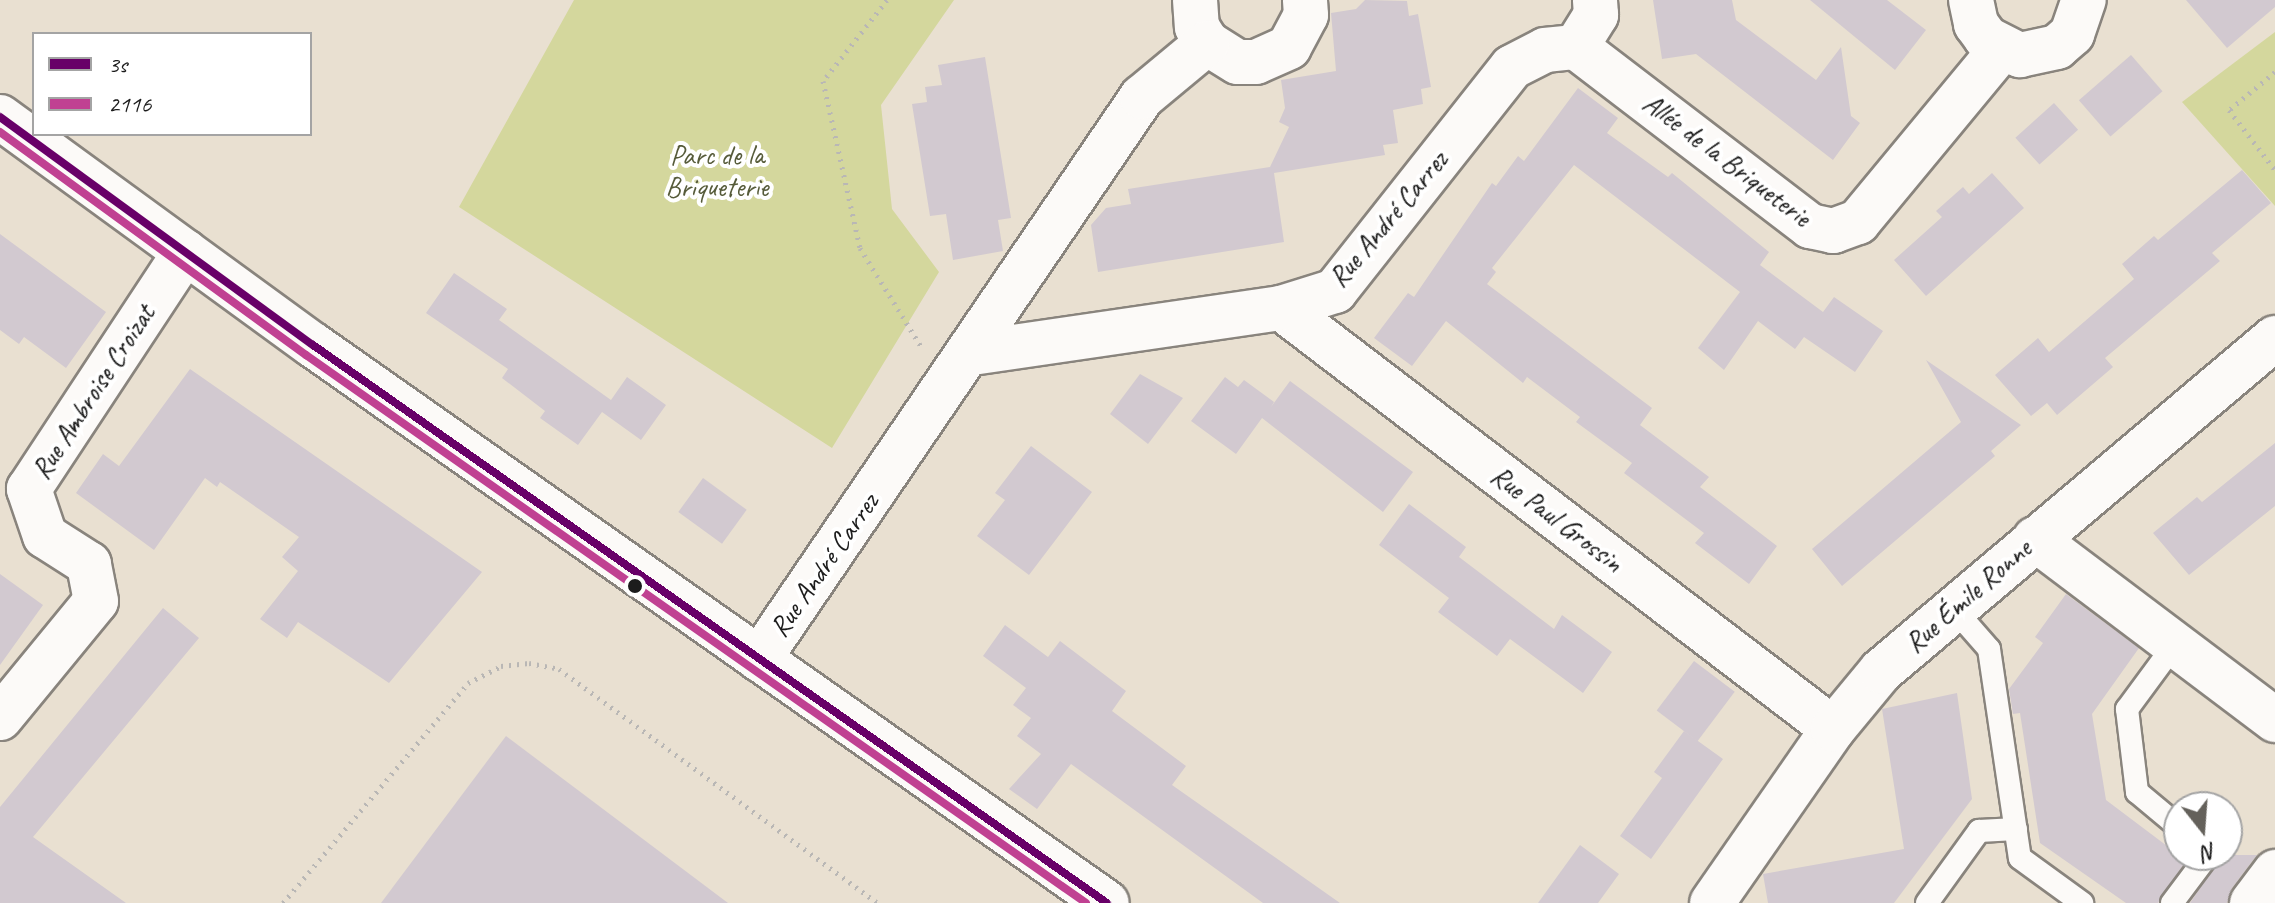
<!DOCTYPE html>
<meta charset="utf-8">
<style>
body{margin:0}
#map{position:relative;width:2275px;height:903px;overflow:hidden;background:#e9e0d1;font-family:Caveat,sans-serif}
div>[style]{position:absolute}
.green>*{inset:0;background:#d4d79d}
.building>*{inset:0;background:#d2c9d0;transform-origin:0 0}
.path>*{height:5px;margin-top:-2.5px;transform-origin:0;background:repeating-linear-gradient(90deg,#b9b7b5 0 2px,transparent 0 8px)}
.roads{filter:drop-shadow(2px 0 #89847d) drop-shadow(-2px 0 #89847d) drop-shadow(0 2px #89847d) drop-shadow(0 -2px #89847d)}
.service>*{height:22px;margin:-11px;padding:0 11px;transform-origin:11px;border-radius:11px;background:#fcfaf8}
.minor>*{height:44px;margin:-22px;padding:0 22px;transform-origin:22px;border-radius:22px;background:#fcfaf8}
.tertiary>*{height:44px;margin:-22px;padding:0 22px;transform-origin:22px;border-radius:22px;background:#fcfaf8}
.bus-1>*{height:8px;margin:-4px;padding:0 4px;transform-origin:4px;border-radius:4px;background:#680068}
.bus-2>*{height:8px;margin:-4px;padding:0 4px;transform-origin:4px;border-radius:4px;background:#c04192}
.dots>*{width:22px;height:22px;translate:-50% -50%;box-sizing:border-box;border:4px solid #fff;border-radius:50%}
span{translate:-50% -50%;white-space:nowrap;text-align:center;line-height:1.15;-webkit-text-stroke:8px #fff;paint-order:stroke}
.park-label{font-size:28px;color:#565b3a}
.street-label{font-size:28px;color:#1c1c1c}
.legend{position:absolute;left:32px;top:32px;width:280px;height:104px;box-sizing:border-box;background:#fff;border:2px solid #a4a4a4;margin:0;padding:10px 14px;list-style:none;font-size:24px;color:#1c1c1c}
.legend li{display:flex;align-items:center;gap:16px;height:40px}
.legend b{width:40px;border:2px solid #a4a4a4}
.north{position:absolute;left:2163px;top:791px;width:80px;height:80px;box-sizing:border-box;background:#fff;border:2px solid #a4a4a4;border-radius:50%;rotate:163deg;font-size:22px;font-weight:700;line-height:32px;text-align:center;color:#1c1c1c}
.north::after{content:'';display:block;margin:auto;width:28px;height:36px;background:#64615b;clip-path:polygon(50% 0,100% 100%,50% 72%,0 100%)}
</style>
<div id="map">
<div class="green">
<i style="clip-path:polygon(574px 0,954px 0,881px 105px,892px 209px,939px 272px,832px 448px,459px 207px)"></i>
<i style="clip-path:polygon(2275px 32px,2275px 206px,2182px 102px)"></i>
</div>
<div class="building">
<i style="clip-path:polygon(1365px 0,1407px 1px,1409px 16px,1418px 14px,1431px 87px,1421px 89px,1423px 104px,1393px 110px,1398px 143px,1383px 145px,1385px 155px,1274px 173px,1284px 242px,1098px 272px,1091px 225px,1106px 208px,1131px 204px,1128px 189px,1270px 167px,1289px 127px,1279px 122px,1285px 108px,1281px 80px,1336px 71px,1331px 13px,1356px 9px)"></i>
<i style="clip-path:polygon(1653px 0,1732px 0,1736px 20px,1816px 80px,1841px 47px,1851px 116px,1860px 123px,1833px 160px,1696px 54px,1662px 59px)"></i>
<i style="clip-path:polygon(1810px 0,1887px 0,1926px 30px,1895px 70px)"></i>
<i style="clip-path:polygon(2186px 0,2275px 0,2275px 7px,2227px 48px)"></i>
<i style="left:2131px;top:55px;width:48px;height:69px;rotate:49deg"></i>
<i style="clip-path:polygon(985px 57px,1011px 218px,998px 220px,1003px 251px,953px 260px,946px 214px,930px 216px,912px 104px,927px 102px,925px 87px,942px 85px,938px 65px)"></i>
<i style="clip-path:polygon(1578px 88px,1618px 118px,1607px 133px,1668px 177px,1672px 173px,1769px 252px,1760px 265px,1823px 312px,1834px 297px,1883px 331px,1855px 372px,1804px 337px,1795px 349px,1758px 321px,1724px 370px,1698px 348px,1740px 292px,1574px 165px,1492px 268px,1496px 272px,1487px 284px,1652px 408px,1640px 425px,1709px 477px,1700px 487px,1777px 546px,1749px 584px,1695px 543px,1704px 533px,1624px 473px,1632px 463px,1576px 422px,1580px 417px,1527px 377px,1523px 383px,1446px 321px,1412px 366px,1374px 338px,1408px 293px,1414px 297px,1492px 183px,1496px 186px,1518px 156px,1524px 161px)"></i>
<i style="left:2054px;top:103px;width:36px;height:52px;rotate:48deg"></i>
<i style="clip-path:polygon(2242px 170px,2271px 203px,2212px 253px,2220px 261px,2105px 358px,2113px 367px,2057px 415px,2047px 403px,2031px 416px,1995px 375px,2038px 338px,2049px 352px,2134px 279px,2122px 264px,2154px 236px,2158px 240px)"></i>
<i style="clip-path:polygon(1992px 173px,2024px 208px,1926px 296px,1894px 260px,1942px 217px,1936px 211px,1963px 187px,1969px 194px)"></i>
<i style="clip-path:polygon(0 234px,106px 312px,66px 368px,24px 337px,19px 344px,0 330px)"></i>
<i style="clip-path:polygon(454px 273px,507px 309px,499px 320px,611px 400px,627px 377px,666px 405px,641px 440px,602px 412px,578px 445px,540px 418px,545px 411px,502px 378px,508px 369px,426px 313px)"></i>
<i style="clip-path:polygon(1926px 360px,2021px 425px,1991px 451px,1995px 456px,1842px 586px,1812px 549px,1961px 422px)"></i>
<i style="clip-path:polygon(190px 369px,482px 572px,389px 683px,298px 622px,287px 638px,260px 619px,298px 571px,282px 557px,299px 537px,220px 482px,217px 487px,205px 478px,154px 550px,76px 493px,103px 454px,119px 466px)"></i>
<i style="clip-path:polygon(1140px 374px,1183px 398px,1148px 444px,1110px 414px)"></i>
<i style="clip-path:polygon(1225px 377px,1238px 387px,1244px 380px,1274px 402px,1271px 407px,1290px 381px,1413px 472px,1383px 512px,1262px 418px,1236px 454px,1191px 421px)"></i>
<i style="clip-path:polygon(2275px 443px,2275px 506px,2189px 575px,2153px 533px,2197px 497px,2202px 502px)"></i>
<i style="clip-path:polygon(1031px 446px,1092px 492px,1029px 575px,977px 536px,1005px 500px,995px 493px)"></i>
<i style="left:703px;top:478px;width:54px;height:42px;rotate:36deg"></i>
<i style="clip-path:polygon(1409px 504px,1466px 547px,1459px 557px,1554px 629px,1562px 615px,1612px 652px,1583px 693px,1510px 639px,1497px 656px,1438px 612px,1449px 598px,1379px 545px)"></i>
<i style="clip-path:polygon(0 574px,43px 605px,0 665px)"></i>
<i style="clip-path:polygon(2066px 594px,2139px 648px,2092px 714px,2106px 800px,2179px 855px,2190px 855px,2158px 903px,2126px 903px,2040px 843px,2020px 713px,2013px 714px,2009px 689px,2043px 643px,2035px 637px)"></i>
<i style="clip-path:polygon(163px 608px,199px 638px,33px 837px,126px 903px,0 903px,0 807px)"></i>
<i style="clip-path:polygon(1005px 625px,1048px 657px,1060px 641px,1126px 691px,1112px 711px,1186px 766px,1172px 785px,1340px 903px,1263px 903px,1071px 764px,1037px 809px,1009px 789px,1041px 754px,1017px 736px,1031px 718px,1013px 705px,1026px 688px,983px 656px)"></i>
<i style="left:1694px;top:661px;width:51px;height:62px;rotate:37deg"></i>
<i style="clip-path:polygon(1957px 693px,1972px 799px,1894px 903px,1768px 903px,1763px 874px,1904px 849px,1882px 709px)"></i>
<i style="clip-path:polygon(1684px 731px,1723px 759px,1651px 859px,1620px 836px,1662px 778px,1654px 772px)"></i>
<i style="clip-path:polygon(506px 736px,728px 903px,381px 903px)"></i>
<i style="clip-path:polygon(1580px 845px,1619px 874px,1598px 903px,1538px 903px)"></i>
<i style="clip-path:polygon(2222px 855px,2257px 855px,2232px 888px,2227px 903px,2190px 903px)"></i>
</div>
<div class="path">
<i style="left:887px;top:0;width:103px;rotate:128.3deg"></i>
<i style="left:823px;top:81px;width:171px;rotate:77.5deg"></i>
<i style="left:860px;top:248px;width:118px;rotate:58.2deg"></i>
<i style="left:2275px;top:72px;width:60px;rotate:140.4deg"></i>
<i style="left:2229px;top:110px;width:76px;rotate:52.5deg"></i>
<i style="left:283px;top:903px;width:287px;rotate:-49.9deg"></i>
<i style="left:468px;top:683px;width:37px;rotate:-27deg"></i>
<i style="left:501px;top:666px;width:28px;rotate:-6deg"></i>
<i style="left:529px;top:663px;width:31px;rotate:11deg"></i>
<i style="left:559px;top:669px;width:395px;rotate:36.3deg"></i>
</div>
<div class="roads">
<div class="service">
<i style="left:1954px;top:609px;width:53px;rotate:48.8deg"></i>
<i style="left:1989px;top:649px;width:211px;rotate:81.6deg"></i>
<i style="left:2020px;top:858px;width:77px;rotate:36deg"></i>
<i style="left:2175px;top:644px;width:81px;rotate:126.4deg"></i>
<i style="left:2127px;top:709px;width:84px;rotate:83.1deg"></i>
<i style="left:2137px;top:792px;width:55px;rotate:39.8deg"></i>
<i style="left:1927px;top:903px;width:89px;rotate:-54.2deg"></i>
<i style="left:1979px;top:831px;width:37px;rotate:-3deg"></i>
<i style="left:2172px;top:903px;width:60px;rotate:-53.1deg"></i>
</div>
<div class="minor">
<i style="left:1195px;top:0;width:27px;rotate:86deg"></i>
<i style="left:1197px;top:27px;width:19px;rotate:58deg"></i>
<i style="left:1207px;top:43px;width:36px;rotate:32deg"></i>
<i style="left:1238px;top:62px;width:18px"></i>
<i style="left:1256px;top:62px;width:36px;rotate:-24deg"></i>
<i style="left:1289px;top:47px;width:36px;rotate:-62deg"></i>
<i style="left:1306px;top:15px;width:15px;rotate:-94deg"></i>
<i style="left:1971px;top:0;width:25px;rotate:78deg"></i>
<i style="left:1976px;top:24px;width:17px;rotate:54deg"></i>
<i style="left:1986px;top:38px;width:38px;rotate:27deg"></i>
<i style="left:2020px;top:55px;width:38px;rotate:-12deg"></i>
<i style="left:2057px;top:47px;width:20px;rotate:-41deg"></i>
<i style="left:2072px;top:34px;width:36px;rotate:-71deg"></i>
<i style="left:1576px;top:47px;width:295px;rotate:37.4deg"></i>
<i style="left:1810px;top:226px;width:24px;rotate:12deg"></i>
<i style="left:1833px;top:231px;width:27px;rotate:-20deg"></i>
<i style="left:1858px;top:222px;width:224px;rotate:-50.4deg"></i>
<i style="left:1576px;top:47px;width:38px;rotate:-58deg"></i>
<i style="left:1596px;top:15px;width:15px;rotate:-94deg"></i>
<i style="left:1281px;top:308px;width:694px;rotate:37.33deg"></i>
<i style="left:972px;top:353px;width:312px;rotate:-8.3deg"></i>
<i style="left:1281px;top:308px;width:57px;rotate:-17.5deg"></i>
<i style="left:1335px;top:291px;width:285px;rotate:-51.7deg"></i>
<i style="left:1512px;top:67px;width:37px;rotate:-27deg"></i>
<i style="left:1545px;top:50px;width:31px;rotate:-6deg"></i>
<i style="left:2035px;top:539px;width:301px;rotate:37deg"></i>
<i style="left:759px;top:659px;width:680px;rotate:-55.73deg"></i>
<i style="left:1142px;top:97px;width:85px;rotate:-39.7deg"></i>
<i style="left:0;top:718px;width:151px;rotate:-50.6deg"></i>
<i style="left:96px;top:601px;width:38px;rotate:-101deg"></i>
<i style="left:89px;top:564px;width:52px;rotate:-147.5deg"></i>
<i style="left:45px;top:536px;width:50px;rotate:-108.8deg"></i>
<i style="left:29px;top:489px;width:284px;rotate:-56.6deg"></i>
<i style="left:1712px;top:903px;width:212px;rotate:-55.2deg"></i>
<i style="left:1833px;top:729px;width:75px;rotate:-50.4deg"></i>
<i style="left:1881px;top:671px;width:516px;rotate:-40.2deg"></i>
<i style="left:2252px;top:903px;width:39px;rotate:-53deg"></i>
</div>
<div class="tertiary">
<i style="left:0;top:117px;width:387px;rotate:36.1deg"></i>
<i style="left:313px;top:345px;width:970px;rotate:35.1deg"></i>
</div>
</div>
<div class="bus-1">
<i style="left:0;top:117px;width:387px;rotate:36.1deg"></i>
<i style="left:313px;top:345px;width:970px;rotate:35.1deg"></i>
</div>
<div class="bus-2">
<i style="left:0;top:132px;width:379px;rotate:36.1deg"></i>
<i style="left:306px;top:355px;width:953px;rotate:35.09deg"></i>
</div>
<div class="dots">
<i style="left:635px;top:586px;background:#1c1c1c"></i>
</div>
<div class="park-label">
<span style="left:717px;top:171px">Parc de la<br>Briqueterie</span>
</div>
<div class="street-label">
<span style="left:1727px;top:160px;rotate:37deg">Allée de la Briqueterie</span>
<span style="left:1388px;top:219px;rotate:-50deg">Rue André Carrez</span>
<span style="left:93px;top:392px;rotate:-57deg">Rue Ambroise Croizat</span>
<span style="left:1557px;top:519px;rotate:37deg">Rue Paul Grossin</span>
<span style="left:824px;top:565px;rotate:-55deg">Rue André Carrez</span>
<span style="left:1968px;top:596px;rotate:-41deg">Rue Émile Ronne</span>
</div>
<ul class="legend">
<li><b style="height:10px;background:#680068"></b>3s</li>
<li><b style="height:10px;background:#c04192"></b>2116</li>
</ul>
<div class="north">N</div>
</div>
